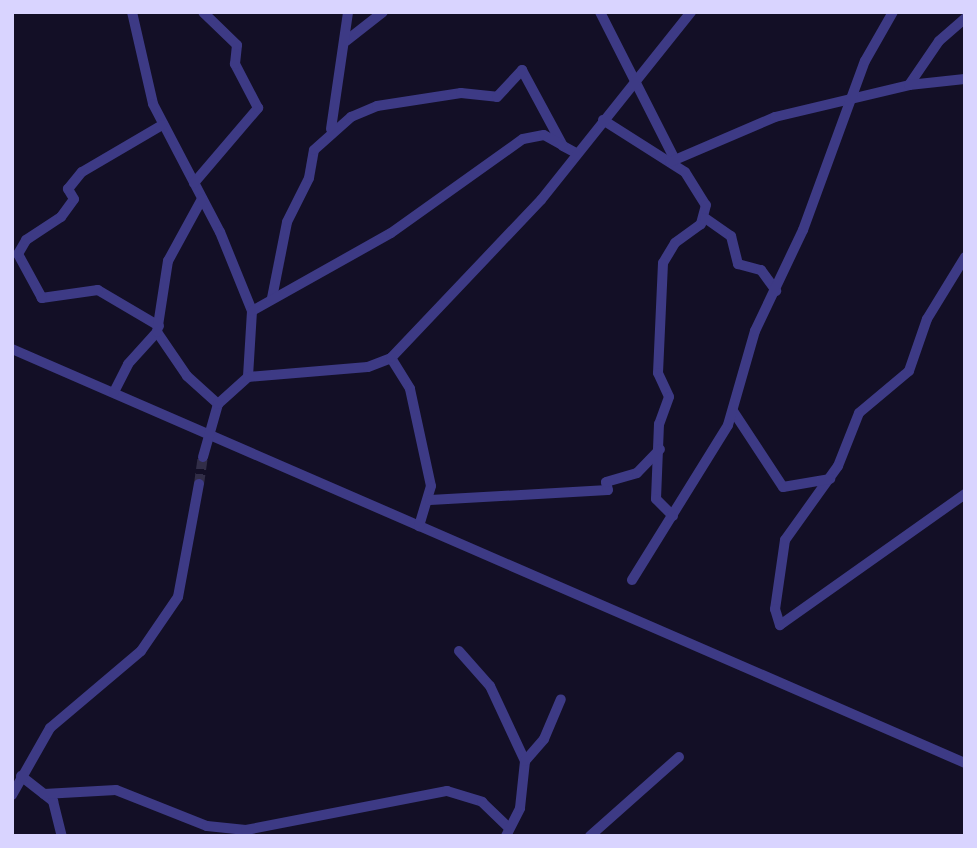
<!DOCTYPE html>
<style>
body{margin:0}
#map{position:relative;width:977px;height:848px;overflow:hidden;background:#130f26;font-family:Signika,sans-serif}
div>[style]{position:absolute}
.minor-tunnel>*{height:10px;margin-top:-5px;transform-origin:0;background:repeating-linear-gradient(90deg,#312d47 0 10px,transparent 0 15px)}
.minor>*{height:10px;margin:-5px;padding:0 5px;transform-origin:5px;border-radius:5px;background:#3d3a85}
span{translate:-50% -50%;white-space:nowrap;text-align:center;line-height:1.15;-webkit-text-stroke:5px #130f26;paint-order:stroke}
.frame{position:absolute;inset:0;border:14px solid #d9d4ff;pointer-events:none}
</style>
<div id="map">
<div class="minor-tunnel">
<i style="left:199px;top:484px;width:27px;rotate:-82deg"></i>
</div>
<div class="minor">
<i style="left:132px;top:12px;width:94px;rotate:77.1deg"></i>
<i style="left:153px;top:104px;width:144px;rotate:62.4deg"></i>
<i style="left:220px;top:232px;width:85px;rotate:67.9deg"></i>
<i style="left:252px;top:311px;width:66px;rotate:93.5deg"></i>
<i style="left:600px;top:12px;width:166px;rotate:63.1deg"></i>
<i style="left:346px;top:41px;width:47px;rotate:-38.1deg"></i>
<i style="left:909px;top:85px;width:53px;rotate:-55.7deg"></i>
<i style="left:939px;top:41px;width:35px;rotate:-41deg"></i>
<i style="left:603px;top:120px;width:97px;rotate:32.4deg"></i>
<i style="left:685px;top:172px;width:39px;rotate:58deg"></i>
<i style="left:706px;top:205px;width:20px;rotate:105deg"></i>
<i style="left:701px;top:224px;width:32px;rotate:144deg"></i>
<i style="left:675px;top:243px;width:23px;rotate:121deg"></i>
<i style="left:663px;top:263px;width:110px;rotate:92.6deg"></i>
<i style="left:658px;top:373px;width:26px;rotate:65deg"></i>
<i style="left:669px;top:397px;width:29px;rotate:110deg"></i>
<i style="left:659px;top:424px;width:75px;rotate:92.3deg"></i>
<i style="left:656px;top:499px;width:24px;rotate:45deg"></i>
<i style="left:331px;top:129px;width:118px;rotate:-81.7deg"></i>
<i style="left:670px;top:162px;width:114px;rotate:-23.2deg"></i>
<i style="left:775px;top:117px;width:138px;rotate:-13.4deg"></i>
<i style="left:909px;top:85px;width:56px;rotate:-6.1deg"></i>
<i style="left:194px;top:183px;width:99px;rotate:-49.5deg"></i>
<i style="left:258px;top:108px;width:50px;rotate:-117.6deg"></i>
<i style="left:235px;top:64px;width:19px;rotate:-84deg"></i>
<i style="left:237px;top:45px;width:47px;rotate:-135.9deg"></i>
<i style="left:705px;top:218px;width:32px;rotate:35deg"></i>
<i style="left:731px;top:236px;width:29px;rotate:76deg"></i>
<i style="left:738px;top:264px;width:24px;rotate:15deg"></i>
<i style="left:761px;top:270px;width:26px;rotate:54deg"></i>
<i style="left:965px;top:257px;width:73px;rotate:121.5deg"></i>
<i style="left:927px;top:319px;width:55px;rotate:109.1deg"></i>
<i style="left:909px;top:371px;width:65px;rotate:140deg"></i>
<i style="left:859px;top:413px;width:57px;rotate:111.6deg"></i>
<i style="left:838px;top:466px;width:91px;rotate:125.6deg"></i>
<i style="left:785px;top:540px;width:70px;rotate:98.2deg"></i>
<i style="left:775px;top:609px;width:17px;rotate:73deg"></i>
<i style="left:780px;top:625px;width:227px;rotate:-35.3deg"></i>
<i style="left:272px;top:298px;width:77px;rotate:-78.8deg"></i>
<i style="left:287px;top:222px;width:49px;rotate:-63.4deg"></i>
<i style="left:309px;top:178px;width:28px;rotate:-80deg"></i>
<i style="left:314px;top:150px;width:50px;rotate:-41.7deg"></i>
<i style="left:351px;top:117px;width:28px;rotate:-23deg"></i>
<i style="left:377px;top:106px;width:85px;rotate:-8.8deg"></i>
<i style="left:461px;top:93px;width:36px;rotate:6deg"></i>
<i style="left:497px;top:97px;width:37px;rotate:-47deg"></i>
<i style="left:522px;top:70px;width:86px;rotate:61.7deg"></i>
<i style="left:563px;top:146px;width:15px;rotate:28deg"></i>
<i style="left:252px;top:311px;width:159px;rotate:-29.3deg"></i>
<i style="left:391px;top:233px;width:162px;rotate:-35.5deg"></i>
<i style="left:523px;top:139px;width:21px;rotate:-11deg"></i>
<i style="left:544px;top:135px;width:21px;rotate:29deg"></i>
<i style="left:159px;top:326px;width:71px;rotate:-149.5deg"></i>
<i style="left:98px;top:290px;width:57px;rotate:171.9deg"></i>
<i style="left:42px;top:298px;width:50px;rotate:-118.6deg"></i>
<i style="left:18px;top:254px;width:16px;rotate:-60deg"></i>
<i style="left:26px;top:240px;width:42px;rotate:-33.3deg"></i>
<i style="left:61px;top:217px;width:22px;rotate:-54deg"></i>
<i style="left:74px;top:199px;width:12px;rotate:-121deg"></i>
<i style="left:68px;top:189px;width:22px;rotate:-51deg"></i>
<i style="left:82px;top:172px;width:93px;rotate:-30.4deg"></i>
<i style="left:157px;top:332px;width:53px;rotate:55.7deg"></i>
<i style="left:187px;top:376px;width:42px;rotate:42.1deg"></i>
<i style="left:12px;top:349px;width:1039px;rotate:23.48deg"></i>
<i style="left:391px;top:358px;width:36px;rotate:58deg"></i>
<i style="left:410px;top:389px;width:99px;rotate:77.8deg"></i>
<i style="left:431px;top:486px;width:42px;rotate:106.7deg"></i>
<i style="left:114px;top:392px;width:31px;rotate:-63deg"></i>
<i style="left:128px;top:364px;width:43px;rotate:-47.8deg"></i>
<i style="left:157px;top:332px;width:72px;rotate:-81.2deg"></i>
<i style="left:168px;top:261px;width:71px;rotate:-61.3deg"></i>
<i style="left:733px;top:411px;width:91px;rotate:56.7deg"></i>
<i style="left:783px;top:487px;width:48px;rotate:-9.7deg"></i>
<i style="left:203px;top:457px;width:55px;rotate:-74.2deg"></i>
<i style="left:218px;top:404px;width:40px;rotate:-42deg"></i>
<i style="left:248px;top:377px;width:120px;rotate:-4.8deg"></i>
<i style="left:368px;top:367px;width:25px;rotate:-21deg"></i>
<i style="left:391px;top:358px;width:218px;rotate:-46.5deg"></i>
<i style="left:541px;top:200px;width:241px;rotate:-51.4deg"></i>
<i style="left:430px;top:500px;width:178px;rotate:-3.2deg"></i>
<i style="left:608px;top:490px;width:8px;rotate:-104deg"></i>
<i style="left:606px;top:482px;width:32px;rotate:-16deg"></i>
<i style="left:637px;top:473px;width:33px;rotate:-46deg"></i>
<i style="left:632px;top:580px;width:182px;rotate:-58.2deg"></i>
<i style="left:728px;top:425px;width:98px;rotate:-74deg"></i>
<i style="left:755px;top:331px;width:112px;rotate:-64.6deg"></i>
<i style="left:803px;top:230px;width:180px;rotate:-69.9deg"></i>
<i style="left:865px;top:61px;width:56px;rotate:-60.3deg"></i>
<i style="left:459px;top:651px;width:47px;rotate:48.5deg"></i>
<i style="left:490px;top:686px;width:83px;rotate:65deg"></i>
<i style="left:21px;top:776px;width:41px;rotate:38deg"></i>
<i style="left:53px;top:801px;width:36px;rotate:76deg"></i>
<i style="left:44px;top:794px;width:72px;rotate:-3.2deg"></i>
<i style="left:116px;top:790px;width:98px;rotate:21.6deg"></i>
<i style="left:207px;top:826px;width:39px;rotate:6deg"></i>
<i style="left:246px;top:830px;width:205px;rotate:-11deg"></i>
<i style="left:447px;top:791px;width:37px;rotate:17deg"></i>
<i style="left:482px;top:802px;width:36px;rotate:44deg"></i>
<i style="left:12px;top:795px;width:77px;rotate:-60.4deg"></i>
<i style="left:50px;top:728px;width:119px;rotate:-40.2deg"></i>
<i style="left:141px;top:651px;width:65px;rotate:-55.6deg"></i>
<i style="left:178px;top:597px;width:115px;rotate:-79.5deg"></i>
<i style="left:506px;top:836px;width:31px;rotate:-63deg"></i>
<i style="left:520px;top:808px;width:47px;rotate:-83.9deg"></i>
<i style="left:525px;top:761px;width:29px;rotate:-49deg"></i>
<i style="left:544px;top:739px;width:43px;rotate:-67deg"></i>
<i style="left:590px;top:836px;width:119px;rotate:-41.6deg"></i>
</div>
<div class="frame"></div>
</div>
